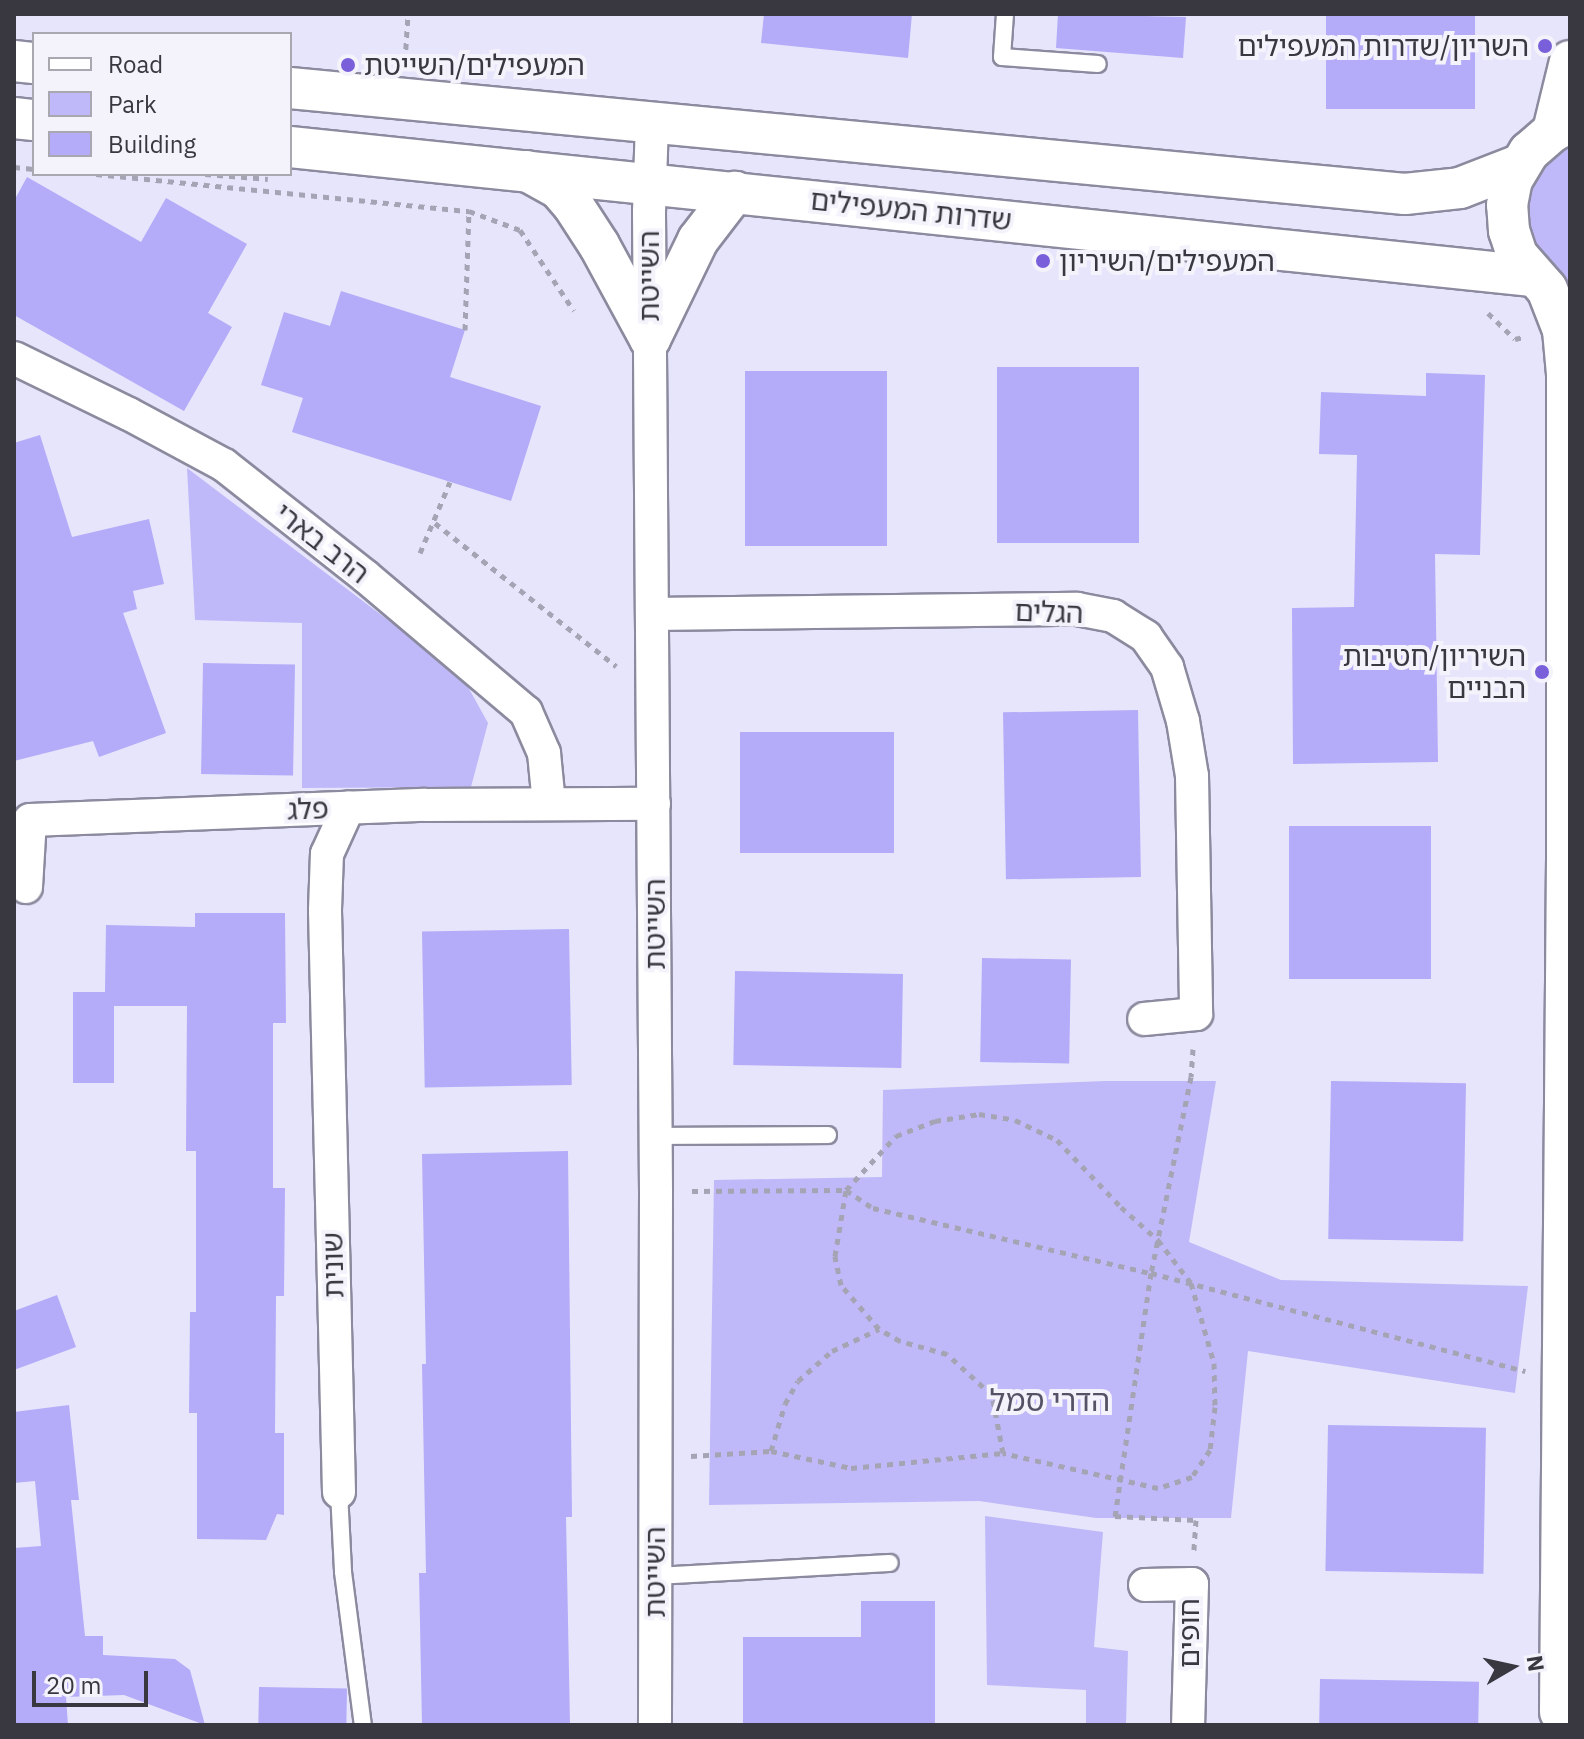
<!DOCTYPE html>
<meta charset="utf-8">
<style>
body{margin:0}
#map{position:relative;width:1584px;height:1739px;overflow:hidden;background:#e6e5fb;font-family:"IBM Plex Sans","Noto Sans Hebrew",sans-serif}
div>[style]{position:absolute}
.green>*{inset:0;background:#c0b9f9}
.building>*{inset:0;background:#b4abf9;transform-origin:0 0}
.path>*{height:5px;margin-top:-2.5px;transform-origin:0;background:repeating-linear-gradient(90deg,#a5a4b5 0 6px,transparent 0 12px)}
.roads{filter:drop-shadow(2px 0 #8b8a9e) drop-shadow(-2px 0 #8b8a9e) drop-shadow(0 2px #8b8a9e) drop-shadow(0 -2px #8b8a9e)}
.service>*{height:16px;margin:-8px;padding:0 8px;transform-origin:8px;border-radius:8px;background:#fff}
.minor>*{height:32px;margin:-16px;padding:0 16px;transform-origin:16px;border-radius:16px;background:#fff}
.tertiary>*{height:40px;margin:-20px;padding:0 20px;transform-origin:20px;border-radius:20px;background:#fff}
.dots>*{width:22px;height:22px;translate:-50% -50%;box-sizing:border-box;border:4px solid #f4f3fc;border-radius:50%}
span{translate:-50% -50%;white-space:nowrap;text-align:center;line-height:1.15;-webkit-text-stroke:8px #f4f3fc;paint-order:stroke}
.poi-label{font-size:28px;color:#393841}
.right{translate:-100% -50%;text-align:right}
.left{translate:0 -50%;text-align:left}
.street-label{font-size:28px;color:#393841}
.neighbourhood-label{font-size:30px;color:#545265}
.frame{position:absolute;inset:0;border:16px solid #393841;pointer-events:none}
.legend{position:absolute;left:32px;top:32px;width:260px;height:144px;box-sizing:border-box;background:#f4f3fc;border:2px solid #a9a8b1;margin:0;padding:10px 14px;list-style:none;font-size:24px;color:#393841}
.legend li{display:flex;align-items:center;gap:16px;height:40px}
.legend b{width:40px;border:2px solid #a9a8b1}
.north{position:absolute;left:1472px;top:1627px;width:80px;height:80px;-webkit-text-stroke:6px #f4f3fc;paint-order:stroke;rotate:81deg;font-size:22px;font-weight:700;line-height:32px;text-align:center;color:#393841}
.north::after{content:'';display:block;margin:auto;width:28px;height:36px;background:#393841;clip-path:polygon(50% 0,100% 100%,50% 72%,0 100%)}
.scale{position:absolute;left:32px;top:1671px;width:116px;height:36px;box-sizing:border-box;border:4px solid #393841;border-top:0;padding-left:10px;font-size:24px;line-height:28px;white-space:nowrap;color:#393841;-webkit-text-stroke:6px #f4f3fc;paint-order:stroke}
</style>
<div id="map">
<div class="green">
<i style="clip-path:polygon(1570px 142px,1570px 282px,1548px 267px,1532px 246px,1525px 221px,1529px 185px,1541px 163px)"></i>
<i style="clip-path:polygon(187px 468px,462px 676px,488px 723px,471px 787px,302px 788px,302px 623px,195px 620px)"></i>
<i style="clip-path:polygon(1105px 1081px,1216px 1081px,1189px 1242px,1281px 1280px,1528px 1286px,1515px 1393px,1248px 1351px,1231px 1518px,1096px 1518px,979px 1501px,709px 1505px,714px 1180px,882px 1177px,883px 1090px)"></i>
<i style="clip-path:polygon(985px 1516px,1103px 1532px,1094px 1647px,1128px 1651px,1126px 1725px,1086px 1725px,1086px 1690px,987px 1685px)"></i>
</div>
<div class="building">
<i style="clip-path:polygon(764px 14px,912px 14px,908px 58px,761px 43px)"></i>
<i style="clip-path:polygon(1058px 14px,1186px 17px,1183px 58px,1056px 48px)"></i>
<i style="left:1326px;top:14px;width:149px;height:95px"></i>
<i style="clip-path:polygon(27px 177px,141px 242px,166px 198px,247px 244px,208px 313px,232px 327px,184px 411px,14px 315px,14px 201px)"></i>
<i style="clip-path:polygon(341px 291px,465px 330px,450px 377px,541px 406px,511px 501px,292px 432px,303px 398px,261px 385px,284px 312px,330px 326px)"></i>
<i style="left:997px;top:367px;width:142px;height:176px"></i>
<i style="left:745px;top:371px;width:142px;height:175px"></i>
<i style="clip-path:polygon(1426px 373px,1485px 375px,1480px 555px,1435px 554px,1438px 762px,1293px 764px,1292px 608px,1354px 607px,1357px 455px,1319px 454px,1321px 392px,1426px 396px)"></i>
<i style="clip-path:polygon(40px 435px,72px 537px,149px 519px,164px 584px,133px 591px,137px 609px,123px 613px,166px 733px,99px 757px,93px 741px,14px 761px,14px 443px)"></i>
<i style="left:203px;top:663px;width:92px;height:111px;rotate:1deg"></i>
<i style="left:1138px;top:710px;width:167px;height:135px;rotate:89deg"></i>
<i style="left:894px;top:732px;width:121px;height:154px;rotate:90deg"></i>
<i style="left:1431px;top:826px;width:153px;height:142px;rotate:90deg"></i>
<i style="clip-path:polygon(195px 913px,285px 913px,286px 1023px,273px 1023px,273px 1188px,285px 1188px,284px 1296px,276px 1296px,275px 1433px,284px 1433px,284px 1515px,277px 1514px,266px 1540px,197px 1539px,197px 1413px,189px 1413px,190px 1312px,196px 1312px,196px 1151px,186px 1151px,187px 1006px,114px 1006px,114px 1083px,73px 1083px,73px 992px,105px 992px,106px 925px,195px 927px)"></i>
<i style="left:569px;top:929px;width:156px;height:147px;rotate:89deg"></i>
<i style="left:982px;top:958px;width:89px;height:104px;rotate:1deg"></i>
<i style="left:735px;top:971px;width:168px;height:94px;rotate:1deg"></i>
<i style="left:1331px;top:1081px;width:135px;height:158px;rotate:1deg"></i>
<i style="clip-path:polygon(568px 1151px,572px 1517px,566px 1517px,570px 1725px,422px 1725px,419px 1573px,426px 1573px,422px 1364px,426px 1364px,422px 1154px)"></i>
<i style="clip-path:polygon(57px 1295px,76px 1347px,14px 1370px,14px 1311px)"></i>
<i style="clip-path:polygon(69px 1405px,79px 1500px,71px 1500px,85px 1636px,103px 1636px,103px 1655px,175px 1659px,190px 1670px,205px 1725px,124px 1695px,66px 1697px,68px 1725px,14px 1725px,14px 1548px,41px 1546px,35px 1481px,14px 1483px,14px 1412px)"></i>
<i style="left:1328px;top:1425px;width:158px;height:146px;rotate:1deg"></i>
<i style="clip-path:polygon(861px 1601px,935px 1601px,935px 1725px,743px 1725px,743px 1637px,861px 1637px)"></i>
<i style="left:1320px;top:1679px;width:159px;height:46px;rotate:1deg"></i>
<i style="left:259px;top:1687px;width:88px;height:38px;rotate:1deg"></i>
</div>
<div class="path">
<i style="left:405px;top:61px;width:47px;rotate:-86.3deg"></i>
<i style="left:14px;top:167px;width:20px;rotate:6deg"></i>
<i style="left:96px;top:174px;width:375px;rotate:5.7deg"></i>
<i style="left:469px;top:211px;width:54px;rotate:20.4deg"></i>
<i style="left:520px;top:230px;width:97px;rotate:56.3deg"></i>
<i style="left:205px;top:174px;width:63px;rotate:4.5deg"></i>
<i style="left:1488px;top:313px;width:37px;rotate:44deg"></i>
<i style="left:1515px;top:339px;width:9px;rotate:-13deg"></i>
<i style="left:465px;top:330px;width:120px;rotate:-88.1deg"></i>
<i style="left:435px;top:523px;width:231px;rotate:38.3deg"></i>
<i style="left:420px;top:553px;width:77px;rotate:-67.1deg"></i>
<i style="left:1193px;top:1049px;width:28px;rotate:94deg"></i>
<i style="left:1191px;top:1077px;width:200px;rotate:101.5deg"></i>
<i style="left:1151px;top:1273px;width:246px;rotate:98.4deg"></i>
<i style="left:1115px;top:1516px;width:81px;rotate:2.8deg"></i>
<i style="left:1196px;top:1520px;width:32px;rotate:94deg"></i>
<i style="left:979px;top:1114px;width:36px;rotate:9deg"></i>
<i style="left:1015px;top:1120px;width:47px;rotate:25.5deg"></i>
<i style="left:1057px;top:1140px;width:93px;rotate:46.3deg"></i>
<i style="left:1121px;top:1207px;width:50px;rotate:41.7deg"></i>
<i style="left:1158px;top:1240px;width:54px;rotate:52.5deg"></i>
<i style="left:1191px;top:1283px;width:83px;rotate:74deg"></i>
<i style="left:1214px;top:1363px;width:44px;rotate:88.7deg"></i>
<i style="left:1215px;top:1407px;width:43px;rotate:96.6deg"></i>
<i style="left:1210px;top:1450px;width:32px;rotate:124deg"></i>
<i style="left:1192px;top:1477px;width:36px;rotate:162deg"></i>
<i style="left:1158px;top:1488px;width:159px;rotate:-167.3deg"></i>
<i style="left:1003px;top:1453px;width:59px;rotate:-100.7deg"></i>
<i style="left:992px;top:1395px;width:61px;rotate:-137.7deg"></i>
<i style="left:947px;top:1354px;width:49px;rotate:-164.5deg"></i>
<i style="left:900px;top:1341px;width:24px;rotate:-150deg"></i>
<i style="left:879px;top:1329px;width:58px;rotate:-130.8deg"></i>
<i style="left:841px;top:1285px;width:30px;rotate:-102deg"></i>
<i style="left:835px;top:1256px;width:67px;rotate:-80.5deg"></i>
<i style="left:846px;top:1190px;width:74px;rotate:-47.2deg"></i>
<i style="left:896px;top:1136px;width:42px;rotate:-21deg"></i>
<i style="left:935px;top:1121px;width:45px;rotate:-9deg"></i>
<i style="left:692px;top:1191px;width:154px;rotate:-0.4deg"></i>
<i style="left:846px;top:1190px;width:32px;rotate:34deg"></i>
<i style="left:873px;top:1208px;width:285px;rotate:13.2deg"></i>
<i style="left:1151px;top:1273px;width:387px;rotate:14.7deg"></i>
<i style="left:771px;top:1451px;width:49px;rotate:-73.4deg"></i>
<i style="left:785px;top:1404px;width:26px;rotate:-61deg"></i>
<i style="left:798px;top:1381px;width:45px;rotate:-41.4deg"></i>
<i style="left:832px;top:1351px;width:52px;rotate:-25.1deg"></i>
<i style="left:691px;top:1456px;width:80px;rotate:-3.6deg"></i>
<i style="left:771px;top:1451px;width:82px;rotate:12deg"></i>
<i style="left:851px;top:1468px;width:153px;rotate:-5.6deg"></i>
</div>
<div class="roads">
<div class="service">
<i style="left:1005px;top:14px;width:43px;rotate:94deg"></i>
<i style="left:1002px;top:57px;width:96px;rotate:4.2deg"></i>
<i style="left:656px;top:1136px;width:172px;rotate:-0.3deg"></i>
<i style="left:339px;top:1492px;width:80px;rotate:87.1deg"></i>
<i style="left:343px;top:1572px;width:154px;rotate:82.6deg"></i>
<i style="left:655px;top:1576px;width:235px;rotate:-3.2deg"></i>
</div>
<div class="minor">
<i style="left:652px;top:122px;width:90px;rotate:91.9deg"></i>
<i style="left:649px;top:212px;width:980px;rotate:89.59deg"></i>
<i style="left:656px;top:1192px;width:533px;rotate:90.11deg"></i>
<i style="left:14px;top:358px;width:128px;rotate:26deg"></i>
<i style="left:129px;top:414px;width:108px;rotate:28.2deg"></i>
<i style="left:224px;top:465px;width:179px;rotate:38.2deg"></i>
<i style="left:365px;top:576px;width:211px;rotate:40.2deg"></i>
<i style="left:526px;top:712px;width:45px;rotate:66.3deg"></i>
<i style="left:544px;top:753px;width:51px;rotate:84.4deg"></i>
<i style="left:652px;top:614px;width:425px;rotate:-0.7deg"></i>
<i style="left:1077px;top:609px;width:37px;rotate:11deg"></i>
<i style="left:1113px;top:616px;width:39px;rotate:32deg"></i>
<i style="left:1146px;top:637px;width:37px;rotate:55deg"></i>
<i style="left:1167px;top:667px;width:56px;rotate:73.5deg"></i>
<i style="left:1183px;top:721px;width:56px;rotate:80.7deg"></i>
<i style="left:1192px;top:776px;width:238px;rotate:89deg"></i>
<i style="left:1196px;top:1014px;width:52px;rotate:174.5deg"></i>
<i style="left:26px;top:887px;width:67px;rotate:-86.6deg"></i>
<i style="left:30px;top:820px;width:395px;rotate:-2.2deg"></i>
<i style="left:425px;top:805px;width:229px;rotate:-0.3deg"></i>
<i style="left:339px;top:1492px;width:582px;rotate:-91.38deg"></i>
<i style="left:325px;top:910px;width:56px;rotate:-88deg"></i>
<i style="left:327px;top:854px;width:51px;rotate:-65.5deg"></i>
<i style="left:1145px;top:1585px;width:47px;rotate:-1.2deg"></i>
<i style="left:1192px;top:1584px;width:141px;rotate:91.6deg"></i>
</div>
<div class="tertiary">
<i style="left:14px;top:61px;width:20px;rotate:6deg"></i>
<i style="left:290px;top:88px;width:1120px;rotate:5.43deg"></i>
<i style="left:1405px;top:194px;width:55px;rotate:-6.2deg"></i>
<i style="left:1460px;top:188px;width:63px;rotate:-21.3deg"></i>
<i style="left:14px;top:118px;width:20px;rotate:6deg"></i>
<i style="left:1553px;top:131px;width:72px;rotate:-76.3deg"></i>
<i style="left:290px;top:147px;width:1249px;rotate:5.93deg"></i>
<i style="left:527px;top:171px;width:37px;rotate:29deg"></i>
<i style="left:559px;top:189px;width:21px;rotate:49deg"></i>
<i style="left:573px;top:205px;width:48px;rotate:57deg"></i>
<i style="left:599px;top:245px;width:107px;rotate:61.5deg"></i>
<i style="left:1545px;top:287px;width:43px;rotate:-131.2deg"></i>
<i style="left:1517px;top:255px;width:25px;rotate:-108deg"></i>
<i style="left:1509px;top:231px;width:26px;rotate:-94deg"></i>
<i style="left:1507px;top:205px;width:25px;rotate:-79deg"></i>
<i style="left:1512px;top:180px;width:33px;rotate:-59deg"></i>
<i style="left:1529px;top:152px;width:32px;rotate:-41deg"></i>
<i style="left:1553px;top:131px;width:19px;rotate:-25deg"></i>
<i style="left:1547px;top:289px;width:44px;rotate:68.7deg"></i>
<i style="left:1563px;top:330px;width:44px;rotate:84.8deg"></i>
<i style="left:1567px;top:374px;width:485px;rotate:90deg"></i>
<i style="left:1567px;top:859px;width:853px;rotate:90.47deg"></i>
<i style="left:650px;top:339px;width:110px;rotate:-64.1deg"></i>
<i style="left:698px;top:240px;width:61px;rotate:-52.4deg"></i>
</div>
</div>
<div class="dots">
<i style="left:1545px;top:46px;background:#7960da"></i>
<i style="left:348px;top:65px;background:#7960da"></i>
<i style="left:1043px;top:261px;background:#7960da"></i>
<i style="left:1542px;top:672px;background:#7960da"></i>
</div>
<div class="poi-label">
<span class="right" style="left:1529px;top:46px">השריון/שדרות המעפילים</span>
<span class="left" style="left:364px;top:65px">המעפילים/השייטת</span>
<span class="left" style="left:1059px;top:261px">המעפילים/השיריון</span>
<span class="right" style="left:1526px;top:672px">השיריון/חטיבות<br>הבניים</span>
</div>
<div class="street-label">
<span style="left:911px;top:210px;rotate:6deg">שדרות המעפילים</span>
<span style="left:649px;top:276px;rotate:-90deg">השייטת</span>
<span style="left:322px;top:543px;rotate:38deg">הרב בארי</span>
<span style="left:1049px;top:612px;rotate:2deg">הגלים</span>
<span style="left:308px;top:809px;rotate:-2deg">פלג</span>
<span style="left:655px;top:924px;rotate:-90deg">השייטת</span>
<span style="left:333px;top:1265px;rotate:-91deg">שונית</span>
<span style="left:655px;top:1572px;rotate:-90deg">השייטת</span>
<span style="left:1189px;top:1633px;rotate:-90deg">חופים</span>
</div>
<div class="neighbourhood-label">
<span style="left:1050px;top:1400px">הדרי סמל</span>
</div>
<div class="frame"></div>
<ul class="legend">
<li><b style="height:10px;background:#fff"></b>Road</li>
<li><b style="height:22px;background:#c0b9f9"></b>Park</li>
<li><b style="height:22px;background:#b4abf9"></b>Building</li>
</ul>
<div class="north">N</div>
<div class="scale">20 m</div>
</div>
